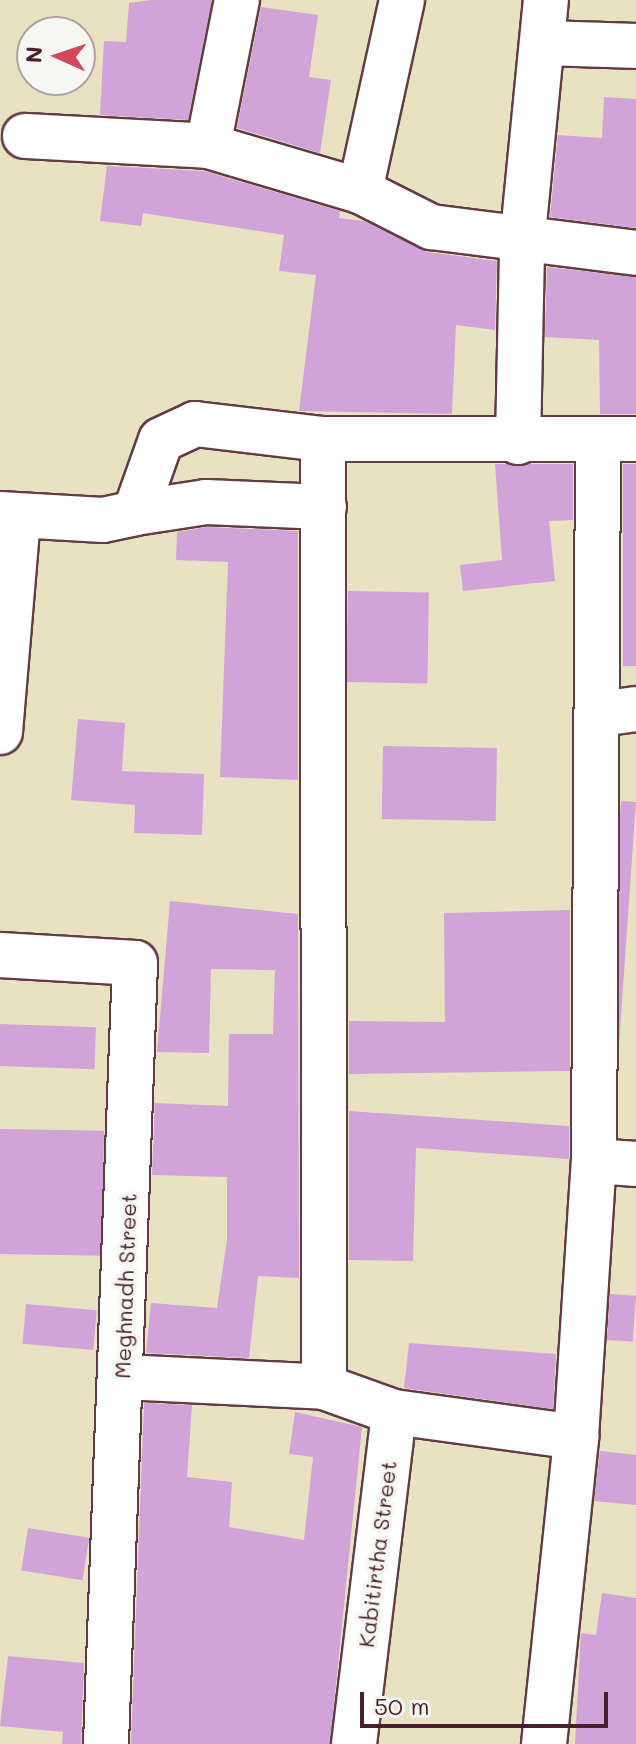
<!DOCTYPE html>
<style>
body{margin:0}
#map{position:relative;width:636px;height:1744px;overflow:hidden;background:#e8e2c2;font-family:Mali,sans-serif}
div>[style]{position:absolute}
.building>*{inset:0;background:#d1a3d9;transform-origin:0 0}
.roads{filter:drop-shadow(2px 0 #623c42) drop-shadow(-2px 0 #623c42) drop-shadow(0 2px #623c42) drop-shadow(0 -2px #623c42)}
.minor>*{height:44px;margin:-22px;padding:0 22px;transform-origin:22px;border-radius:22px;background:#fff}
span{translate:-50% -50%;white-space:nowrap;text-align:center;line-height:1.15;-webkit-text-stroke:8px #f6f6f2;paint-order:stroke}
.street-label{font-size:22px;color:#4a1f2b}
.north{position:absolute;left:16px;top:16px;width:80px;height:80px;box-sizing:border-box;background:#f6f6f2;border:2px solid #b1a0a2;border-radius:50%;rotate:273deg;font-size:22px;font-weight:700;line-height:32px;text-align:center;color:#4a1f2b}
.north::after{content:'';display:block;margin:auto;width:28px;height:36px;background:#d1495b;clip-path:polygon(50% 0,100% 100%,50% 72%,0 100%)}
.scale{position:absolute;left:360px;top:1692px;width:248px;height:36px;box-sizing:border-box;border:4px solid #4a1f2b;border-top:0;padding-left:10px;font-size:24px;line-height:28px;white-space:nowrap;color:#4a1f2b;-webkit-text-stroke:6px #f6f6f2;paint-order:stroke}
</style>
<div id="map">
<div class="building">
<i style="clip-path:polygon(151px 0,212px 0,188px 120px,100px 115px,104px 41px,126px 42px,129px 3px)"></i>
<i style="clip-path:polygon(261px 7px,318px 15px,309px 77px,331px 80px,320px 153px,237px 128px)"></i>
<i style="clip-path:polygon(604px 97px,636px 99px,636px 228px,550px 217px,558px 135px,602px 138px)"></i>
<i style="clip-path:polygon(107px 166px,204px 171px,340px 211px,339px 218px,364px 221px,427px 252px,497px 261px,495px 330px,456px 325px,452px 414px,299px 411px,316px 275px,279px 271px,284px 235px,143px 213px,141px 226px,100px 221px)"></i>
<i style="clip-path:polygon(547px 267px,636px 277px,636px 414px,600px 414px,599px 340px,545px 337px)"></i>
<i style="clip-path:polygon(495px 464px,573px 464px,573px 520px,549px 521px,555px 581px,463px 591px,460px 565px,502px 560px)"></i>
<i style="left:623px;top:464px;width:13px;height:202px"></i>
<i style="clip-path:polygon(207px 527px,298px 531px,298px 780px,220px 777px,228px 562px,176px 560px,177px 532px)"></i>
<i style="left:348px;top:591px;width:81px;height:91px;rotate:1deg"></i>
<i style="clip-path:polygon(78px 719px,125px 723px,122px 771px,204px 774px,202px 835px,134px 833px,135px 805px,71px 800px)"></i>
<i style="left:383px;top:746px;width:114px;height:73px;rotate:1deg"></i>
<i style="left:621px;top:801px;width:15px;height:242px;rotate:4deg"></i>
<i style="clip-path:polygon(170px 901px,298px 914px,299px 1278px,258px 1276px,249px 1358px,146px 1353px,151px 1303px,217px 1308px,227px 1240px,227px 1177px,152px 1175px,155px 1103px,228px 1106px,229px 1034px,273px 1034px,275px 970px,211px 969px,209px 1053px,157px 1052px)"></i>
<i style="clip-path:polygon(570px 910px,570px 1071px,349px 1074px,349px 1021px,445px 1022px,444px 913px)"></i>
<i style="left:0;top:1024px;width:96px;height:42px;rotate:2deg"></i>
<i style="clip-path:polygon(349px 1111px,569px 1126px,569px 1159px,416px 1148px,413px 1261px,349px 1260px)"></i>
<i style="left:0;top:1129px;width:104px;height:125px;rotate:1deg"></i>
<i style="left:610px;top:1294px;width:26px;height:46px;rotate:4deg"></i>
<i style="left:26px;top:1304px;width:71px;height:40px;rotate:5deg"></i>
<i style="clip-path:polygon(409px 1343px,556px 1354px,553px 1409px,404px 1388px)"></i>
<i style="clip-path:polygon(144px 1403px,192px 1405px,187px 1477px,232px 1482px,229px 1527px,304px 1540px,313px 1457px,289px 1454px,295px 1412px,362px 1427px,330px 1744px,131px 1744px)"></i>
<i style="clip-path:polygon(600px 1451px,636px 1455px,636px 1505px,594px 1501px)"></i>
<i style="left:28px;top:1528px;width:62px;height:43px;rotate:9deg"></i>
<i style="clip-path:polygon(602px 1593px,636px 1598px,636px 1744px,575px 1744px,581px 1633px,596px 1635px)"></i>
<i style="clip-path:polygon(8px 1656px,84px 1663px,81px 1744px,62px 1744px,63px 1732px,0 1726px)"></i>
</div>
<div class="roads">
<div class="minor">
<i style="left:542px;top:43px;width:94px;rotate:1.8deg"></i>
<i style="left:25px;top:136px;width:183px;rotate:3.1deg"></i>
<i style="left:208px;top:146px;width:149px;rotate:-78.8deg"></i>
<i style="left:208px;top:146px;width:159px;rotate:16.5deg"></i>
<i style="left:360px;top:191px;width:80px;rotate:26.9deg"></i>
<i style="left:431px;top:227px;width:207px;rotate:7.2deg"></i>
<i style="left:360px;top:191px;width:196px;rotate:-77.6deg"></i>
<i style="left:323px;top:439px;width:948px;rotate:89.94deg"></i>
<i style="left:518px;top:442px;width:198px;rotate:-88.8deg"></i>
<i style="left:522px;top:244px;width:245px;rotate:-84.4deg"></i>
<i style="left:135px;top:513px;width:72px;rotate:-8.8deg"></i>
<i style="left:206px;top:502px;width:118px;rotate:2.4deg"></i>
<i style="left:0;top:514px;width:103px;rotate:3.3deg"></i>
<i style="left:103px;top:520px;width:33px;rotate:-12deg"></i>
<i style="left:135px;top:513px;width:77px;rotate:-70.4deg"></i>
<i style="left:161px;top:440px;width:38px;rotate:-25deg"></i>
<i style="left:195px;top:424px;width:129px;rotate:6.7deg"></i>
<i style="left:323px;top:439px;width:313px"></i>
<i style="left:600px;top:714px;width:36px;rotate:-8deg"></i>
<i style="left:0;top:732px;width:217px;rotate:-85.2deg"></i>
<i style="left:0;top:955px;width:135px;rotate:3.4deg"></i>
<i style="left:135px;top:963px;width:782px;rotate:92.13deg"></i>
<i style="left:594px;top:1161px;width:42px;rotate:4.1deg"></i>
<i style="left:123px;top:1377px;width:201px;rotate:2.8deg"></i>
<i style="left:324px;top:1387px;width:74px;rotate:19.7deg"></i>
<i style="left:394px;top:1412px;width:184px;rotate:7.8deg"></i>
<i style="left:354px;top:1744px;width:334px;rotate:-83.1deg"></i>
<i style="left:544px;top:1744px;width:309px;rotate:-84deg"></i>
<i style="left:576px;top:1437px;width:277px;rotate:-86.3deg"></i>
<i style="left:594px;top:1161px;width:720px;rotate:-89.68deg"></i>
</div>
</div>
<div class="street-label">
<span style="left:125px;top:1286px;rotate:-88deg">Meghnadh Street</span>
<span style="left:377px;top:1554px;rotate:-83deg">Kabitirtha Street</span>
</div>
<div class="north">N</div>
<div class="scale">50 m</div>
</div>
